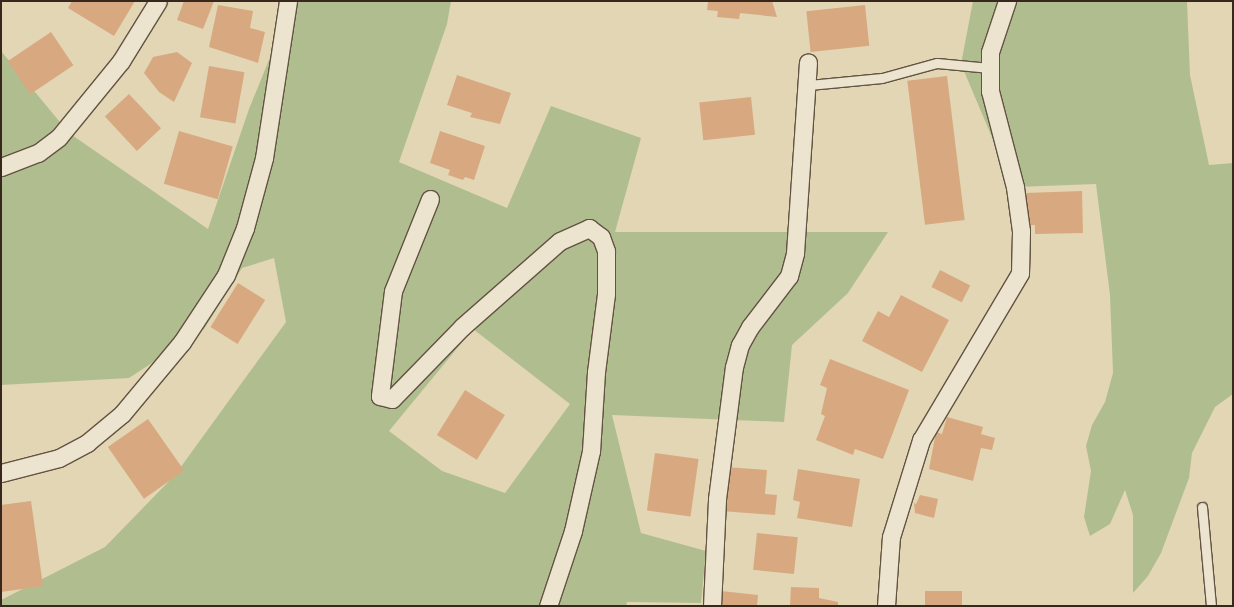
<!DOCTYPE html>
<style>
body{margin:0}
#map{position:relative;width:1234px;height:607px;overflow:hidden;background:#e2d6b4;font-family:"IM FELL English",serif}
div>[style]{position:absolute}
.green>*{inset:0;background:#b0be8f}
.building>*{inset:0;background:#d8a980;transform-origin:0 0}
.roads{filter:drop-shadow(1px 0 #625343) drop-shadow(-1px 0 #625343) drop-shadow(0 1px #625343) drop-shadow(0 -1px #625343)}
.service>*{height:9px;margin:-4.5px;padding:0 4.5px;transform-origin:4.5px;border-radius:4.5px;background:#ece4ce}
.minor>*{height:17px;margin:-8.5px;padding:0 8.5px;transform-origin:8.5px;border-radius:8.5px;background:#ece4ce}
span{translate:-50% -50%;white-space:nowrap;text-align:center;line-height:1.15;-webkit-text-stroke:4px #ece4ce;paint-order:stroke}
.frame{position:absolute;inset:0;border:2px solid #37271d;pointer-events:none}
</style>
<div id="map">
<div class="green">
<i style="clip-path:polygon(evenodd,293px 1px,451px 1px,447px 24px,399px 162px,507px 208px,551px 106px,641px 138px,615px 232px,888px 232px,848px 293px,792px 345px,784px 422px,612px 415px,641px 533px,706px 551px,701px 603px,627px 602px,626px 606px,1px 606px,1px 600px,105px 547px,175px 475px,286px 322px,274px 258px,242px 268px,204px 329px,129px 378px,1px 385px,1px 51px,69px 133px,208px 229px,249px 109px,293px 1px,473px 329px,570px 404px,505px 493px,442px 471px,389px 431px,473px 329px)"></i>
<i style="clip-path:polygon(973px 1px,1187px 1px,1190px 75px,1209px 165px,1233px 163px,1233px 394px,1215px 407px,1192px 453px,1189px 478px,1161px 553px,1148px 576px,1133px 593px,1133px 515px,1125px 490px,1110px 524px,1090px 536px,1084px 517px,1091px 471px,1086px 446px,1092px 425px,1105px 402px,1113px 373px,1110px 295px,1096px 184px,1013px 187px,961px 64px)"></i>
</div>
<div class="building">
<i style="clip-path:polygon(72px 1px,135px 1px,114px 36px,68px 8px)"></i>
<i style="clip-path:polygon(184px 1px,214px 1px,203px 29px,177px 20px)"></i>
<i style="clip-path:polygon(714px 1px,772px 1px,777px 17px,740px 13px,739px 19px,717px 17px,718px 11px,707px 10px,708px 2px)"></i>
<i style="clip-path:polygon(218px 5px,253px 11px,250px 28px,265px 32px,258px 63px,209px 47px)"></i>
<i style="left:865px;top:5px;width:41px;height:59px;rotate:84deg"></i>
<i style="left:51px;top:32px;width:40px;height:52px;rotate:56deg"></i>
<i style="clip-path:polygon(177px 52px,192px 63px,174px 102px,159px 92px,144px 73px,153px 57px)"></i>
<i style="left:209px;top:66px;width:36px;height:52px;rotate:10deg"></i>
<i style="clip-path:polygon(457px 75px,511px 93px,500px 124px,470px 117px,472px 113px,447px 105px)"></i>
<i style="left:947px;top:76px;width:145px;height:40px;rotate:83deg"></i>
<i style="left:129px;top:94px;width:47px;height:33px;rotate:47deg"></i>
<i style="left:751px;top:97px;width:38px;height:52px;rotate:84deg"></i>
<i style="left:179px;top:131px;width:56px;height:55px;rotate:16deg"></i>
<i style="clip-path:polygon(440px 131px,485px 146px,474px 180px,465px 177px,463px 180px,448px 175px,450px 170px,430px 163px)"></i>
<i style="clip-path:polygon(1082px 191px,1083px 233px,1035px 234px,1035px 225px,1026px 225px,1025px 193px)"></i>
<i style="left:940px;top:270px;width:34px;height:19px;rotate:27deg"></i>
<i style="left:238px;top:283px;width:32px;height:52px;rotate:32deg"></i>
<i style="clip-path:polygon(901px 295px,949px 320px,922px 372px,862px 341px,878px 311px,889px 317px)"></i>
<i style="clip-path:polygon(830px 359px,909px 390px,883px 459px,855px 449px,853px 455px,816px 440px,825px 416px,821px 414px,827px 388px,820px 385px)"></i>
<i style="left:465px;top:390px;width:47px;height:53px;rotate:32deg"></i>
<i style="clip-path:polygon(947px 417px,983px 427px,981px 434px,995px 438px,992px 450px,981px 448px,973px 481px,929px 469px,936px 432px,942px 434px)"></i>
<i style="left:148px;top:419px;width:63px;height:49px;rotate:55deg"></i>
<i style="left:655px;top:453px;width:44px;height:58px;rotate:8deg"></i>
<i style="clip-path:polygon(725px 467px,767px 470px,765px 494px,777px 495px,775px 515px,721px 511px)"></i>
<i style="clip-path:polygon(798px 469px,860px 479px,852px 527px,797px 518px,800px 502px,793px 500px)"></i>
<i style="clip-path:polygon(920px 495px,938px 499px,934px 518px,915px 513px,914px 503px,916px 504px)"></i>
<i style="clip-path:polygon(31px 501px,43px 586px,1px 592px,1px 505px)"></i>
<i style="left:757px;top:533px;width:41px;height:37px;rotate:6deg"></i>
<i style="clip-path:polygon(791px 587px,819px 588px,819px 598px,838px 602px,838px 606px,790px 606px)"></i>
<i style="clip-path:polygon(721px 591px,758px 595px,757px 606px,720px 606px)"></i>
<i style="left:962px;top:591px;width:15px;height:37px;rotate:90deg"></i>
</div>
<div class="roads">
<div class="service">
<i style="left:809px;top:85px;width:73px;rotate:-5.5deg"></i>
<i style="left:882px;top:78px;width:57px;rotate:-15.3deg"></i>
<i style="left:937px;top:63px;width:53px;rotate:5.4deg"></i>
<i style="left:1202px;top:507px;width:99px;rotate:84.8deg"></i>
</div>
<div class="minor">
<i style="left:1px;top:167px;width:40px;rotate:-21deg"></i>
<i style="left:38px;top:153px;width:26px;rotate:-37deg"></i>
<i style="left:59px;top:137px;width:98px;rotate:-50.8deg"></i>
<i style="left:121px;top:61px;width:70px;rotate:-58.3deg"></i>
<i style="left:430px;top:199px;width:99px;rotate:111.9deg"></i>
<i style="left:393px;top:291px;width:106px;rotate:97.1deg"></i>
<i style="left:380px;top:396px;width:12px;rotate:14deg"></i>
<i style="left:392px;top:399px;width:100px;rotate:-45.8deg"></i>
<i style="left:462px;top:327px;width:130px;rotate:-41.3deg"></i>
<i style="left:560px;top:241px;width:32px;rotate:-24deg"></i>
<i style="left:589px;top:228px;width:15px;rotate:37deg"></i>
<i style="left:601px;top:237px;width:15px;rotate:70deg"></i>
<i style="left:606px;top:251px;width:43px;rotate:90deg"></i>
<i style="left:606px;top:294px;width:79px;rotate:97.3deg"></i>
<i style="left:596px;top:372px;width:79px;rotate:93.6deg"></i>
<i style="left:591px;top:451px;width:82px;rotate:102.7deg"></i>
<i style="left:573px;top:531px;width:79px;rotate:108.4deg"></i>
<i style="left:1px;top:473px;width:60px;rotate:-14.5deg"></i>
<i style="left:59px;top:458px;width:32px;rotate:-28deg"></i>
<i style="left:87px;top:443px;width:45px;rotate:-39.6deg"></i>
<i style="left:122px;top:414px;width:94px;rotate:-50.2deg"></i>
<i style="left:182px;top:342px;width:80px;rotate:-56.7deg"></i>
<i style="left:226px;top:275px;width:51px;rotate:-68deg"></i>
<i style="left:245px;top:228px;width:73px;rotate:-74.8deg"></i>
<i style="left:264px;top:158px;width:159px;rotate:-81.3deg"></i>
<i style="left:712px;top:606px;width:107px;rotate:-87.3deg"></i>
<i style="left:717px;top:499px;width:133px;rotate:-82.7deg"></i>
<i style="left:734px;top:367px;width:23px;rotate:-75deg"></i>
<i style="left:740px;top:345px;width:21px;rotate:-61deg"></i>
<i style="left:750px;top:327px;width:64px;rotate:-52.6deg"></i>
<i style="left:789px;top:276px;width:24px;rotate:-75deg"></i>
<i style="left:795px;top:253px;width:191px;rotate:-86.1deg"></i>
<i style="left:886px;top:606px;width:69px;rotate:-85.9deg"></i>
<i style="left:891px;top:537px;width:102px;rotate:-72.8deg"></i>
<i style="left:921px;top:440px;width:194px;rotate:-59.3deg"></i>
<i style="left:1020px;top:273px;width:42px;rotate:-88.6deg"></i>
<i style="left:1021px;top:231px;width:44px;rotate:-97.8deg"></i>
<i style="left:1015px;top:187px;width:99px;rotate:-104.6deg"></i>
<i style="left:990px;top:91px;width:39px;rotate:-90deg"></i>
<i style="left:990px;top:52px;width:54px;rotate:-71.6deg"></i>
</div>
</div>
<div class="frame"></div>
</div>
